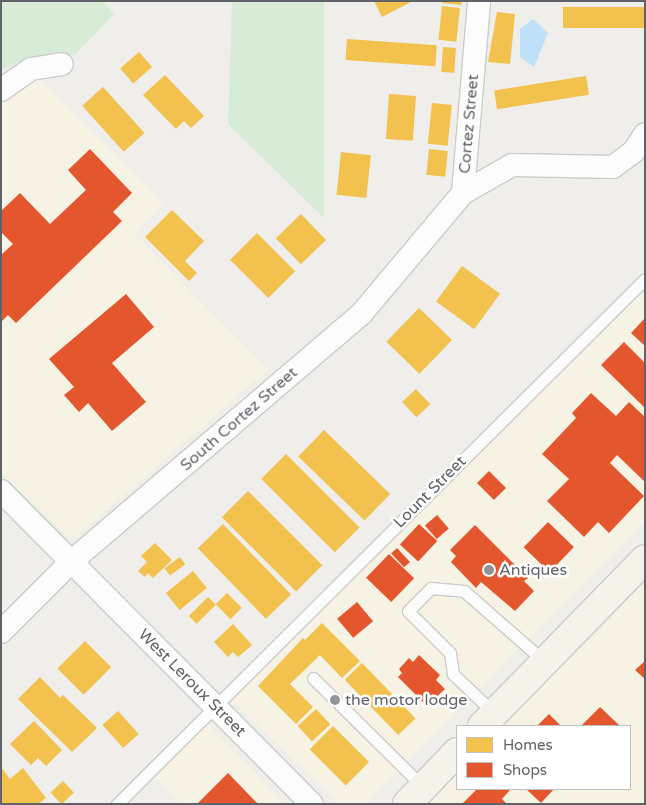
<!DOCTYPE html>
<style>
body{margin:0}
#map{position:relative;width:646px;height:805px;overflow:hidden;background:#efeeea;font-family:"Varela Round",sans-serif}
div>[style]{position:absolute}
.commercial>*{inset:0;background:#f7f3e4}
.green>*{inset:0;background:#d8ebd6}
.water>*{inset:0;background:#bfe0f9}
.homes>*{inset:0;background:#f2c14e;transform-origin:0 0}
.shops>*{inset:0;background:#e4572e;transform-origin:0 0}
.roads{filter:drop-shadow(1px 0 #cbcccc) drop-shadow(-1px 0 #cbcccc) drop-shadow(0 1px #cbcccc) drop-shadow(0 -1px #cbcccc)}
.lane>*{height:11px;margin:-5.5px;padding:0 5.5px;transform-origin:5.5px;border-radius:5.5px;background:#fdfcfc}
.street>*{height:22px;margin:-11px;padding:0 11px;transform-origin:11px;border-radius:11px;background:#fdfcfc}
.primary>*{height:28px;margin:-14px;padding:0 14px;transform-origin:14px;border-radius:14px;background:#f4f2e9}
.dots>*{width:14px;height:14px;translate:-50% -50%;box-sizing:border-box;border:2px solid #fff;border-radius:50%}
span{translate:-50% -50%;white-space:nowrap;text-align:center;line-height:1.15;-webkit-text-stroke:5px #fff;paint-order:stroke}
.street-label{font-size:16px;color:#5f6368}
.poi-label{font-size:16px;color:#5f6368}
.left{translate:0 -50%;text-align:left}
.frame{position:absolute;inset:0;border:2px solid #5f6368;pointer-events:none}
.legend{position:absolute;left:456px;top:725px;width:175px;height:65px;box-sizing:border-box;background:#fff;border:1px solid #bfc1c3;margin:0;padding:6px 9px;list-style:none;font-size:15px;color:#5f6368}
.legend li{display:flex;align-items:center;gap:10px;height:25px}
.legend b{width:25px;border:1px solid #bfc1c3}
</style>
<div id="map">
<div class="commercial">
<i style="clip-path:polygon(38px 76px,164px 203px,134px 234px,268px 369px,74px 538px,67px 536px,1px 471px,1px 97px)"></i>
<i style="clip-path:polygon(645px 275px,645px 521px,364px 804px,340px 804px,222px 691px)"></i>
<i style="clip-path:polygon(645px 583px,645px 804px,426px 804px,457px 773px,457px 789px,630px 789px,630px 726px,503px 726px)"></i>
<i style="clip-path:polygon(199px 715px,285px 804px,181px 804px,145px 767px)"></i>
</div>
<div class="green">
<i style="clip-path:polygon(1px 1px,102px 1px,114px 14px,75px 55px,22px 60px,1px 70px)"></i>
<i style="clip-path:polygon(232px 1px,324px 1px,324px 218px,228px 124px)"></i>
</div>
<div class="water">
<i style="clip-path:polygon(533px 19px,548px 33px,534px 67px,520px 57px,520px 29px)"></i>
</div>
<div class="homes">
<i style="clip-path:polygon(374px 1px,413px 1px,382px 17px)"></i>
<i style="clip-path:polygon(442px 1px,462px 1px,461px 5px,442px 3px)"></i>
<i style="left:442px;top:6px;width:18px;height:34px;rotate:6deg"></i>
<i style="left:645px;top:7px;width:21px;height:82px;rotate:90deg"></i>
<i style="clip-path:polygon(497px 12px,515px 14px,510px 64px,488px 62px)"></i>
<i style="left:347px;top:39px;width:90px;height:21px;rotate:4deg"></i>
<i style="left:443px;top:47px;width:13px;height:25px;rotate:4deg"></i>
<i style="left:139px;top:52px;width:20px;height:25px;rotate:49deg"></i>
<i style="clip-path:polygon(165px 75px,204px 116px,191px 128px,184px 121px,176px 129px,143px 95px)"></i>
<i style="left:586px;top:76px;width:19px;height:93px;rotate:81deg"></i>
<i style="left:103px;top:87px;width:62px;height:28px;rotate:48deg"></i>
<i style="left:389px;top:94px;width:27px;height:45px;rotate:4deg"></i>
<i style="left:432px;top:103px;width:20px;height:41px;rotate:6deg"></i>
<i style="left:429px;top:149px;width:19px;height:26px;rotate:6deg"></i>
<i style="left:341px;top:152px;width:30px;height:43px;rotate:6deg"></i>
<i style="clip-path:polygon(172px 210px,204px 241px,185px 261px,197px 273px,189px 281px,145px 237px)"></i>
<i style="left:301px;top:214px;width:36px;height:35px;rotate:46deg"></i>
<i style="left:257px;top:233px;width:54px;height:38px;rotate:45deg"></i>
<i style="left:462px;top:266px;width:47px;height:44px;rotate:36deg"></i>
<i style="left:419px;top:308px;width:46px;height:47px;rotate:44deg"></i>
<i style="left:416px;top:389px;width:21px;height:19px;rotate:47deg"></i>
<i style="left:324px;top:430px;width:92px;height:37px;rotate:44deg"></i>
<i style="left:286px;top:454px;width:104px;height:35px;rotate:45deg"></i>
<i style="left:248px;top:491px;width:105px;height:37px;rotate:45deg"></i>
<i style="left:223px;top:524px;width:98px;height:35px;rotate:46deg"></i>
<i style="clip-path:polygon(155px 543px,172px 560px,153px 578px,148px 573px,145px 577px,138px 571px,147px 562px,141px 556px)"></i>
<i style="left:180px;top:557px;width:9px;height:19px;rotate:54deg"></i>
<i style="left:193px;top:571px;width:22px;height:35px;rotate:51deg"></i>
<i style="left:227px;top:593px;width:21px;height:16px;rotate:45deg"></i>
<i style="left:208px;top:597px;width:11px;height:27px;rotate:45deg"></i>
<i style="clip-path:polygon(322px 623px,360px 661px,342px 678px,320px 655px,290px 684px,313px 707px,296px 724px,258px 686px,303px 638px,305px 640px)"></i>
<i style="clip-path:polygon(233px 624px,252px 645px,238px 657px,233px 652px,228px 657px,214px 642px)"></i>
<i style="left:85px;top:641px;width:37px;height:39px;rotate:45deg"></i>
<i style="left:362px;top:663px;width:77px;height:24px;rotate:46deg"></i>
<i style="clip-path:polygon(40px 677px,60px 698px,63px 695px,97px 728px,72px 752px,18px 699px)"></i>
<i style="left:316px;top:709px;width:21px;height:25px;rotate:47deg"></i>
<i style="left:118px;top:711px;width:31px;height:21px;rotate:48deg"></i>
<i style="clip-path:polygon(34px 721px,62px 750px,46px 766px,38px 758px,31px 765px,10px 744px)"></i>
<i style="left:333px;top:726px;width:51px;height:33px;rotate:45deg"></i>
<i style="clip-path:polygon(1px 767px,10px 779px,23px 768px,46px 798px,38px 804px,1px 804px)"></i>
<i style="left:63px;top:781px;width:16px;height:17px;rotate:47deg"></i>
</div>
<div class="shops">
<i style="clip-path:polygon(90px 149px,132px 193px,113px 212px,122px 221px,16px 323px,8px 315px,1px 322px,1px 255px,13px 244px,1px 232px,1px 211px,20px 193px,50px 224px,86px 190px,68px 170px)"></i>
<i style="clip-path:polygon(126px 294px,154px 327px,112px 363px,146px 402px,112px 431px,88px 403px,79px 412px,64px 395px,74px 387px,49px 359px)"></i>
<i style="clip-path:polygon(645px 318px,645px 346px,631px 333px)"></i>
<i style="clip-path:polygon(624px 342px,645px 363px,645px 408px,601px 365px)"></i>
<i style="clip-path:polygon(591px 393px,616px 416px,629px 402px,645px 417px,645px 482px,617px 455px,610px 463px,644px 496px,609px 533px,598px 522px,584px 537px,547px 501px,569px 479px,542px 454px,576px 418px,572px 413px)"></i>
<i style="left:489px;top:471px;width:24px;height:17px;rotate:45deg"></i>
<i style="left:437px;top:515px;width:18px;height:16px;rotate:49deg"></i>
<i style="left:548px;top:522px;width:36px;height:35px;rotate:44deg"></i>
<i style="left:419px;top:524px;width:25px;height:28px;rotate:43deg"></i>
<i style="clip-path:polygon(475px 525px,528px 578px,524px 581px,534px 591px,515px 611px,481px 582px,476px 588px,451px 562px,456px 556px,450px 550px)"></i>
<i style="left:397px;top:548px;width:19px;height:8px;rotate:47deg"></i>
<i style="left:389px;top:554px;width:35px;height:33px;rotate:44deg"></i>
<i style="left:357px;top:602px;width:25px;height:26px;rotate:50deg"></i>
<i style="clip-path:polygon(419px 655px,440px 675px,436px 680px,445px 689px,427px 706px,398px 677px,402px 673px,399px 669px,409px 658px,413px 662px)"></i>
<i style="clip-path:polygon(645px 661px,645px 679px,635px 670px)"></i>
<i style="clip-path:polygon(600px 707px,620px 726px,581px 726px)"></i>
<i style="clip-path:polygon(549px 714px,561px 726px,537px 726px)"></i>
<i style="clip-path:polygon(228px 773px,258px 804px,197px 804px)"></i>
<i style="clip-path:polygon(477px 789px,511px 789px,502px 799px,507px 804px,462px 804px)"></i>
<i style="clip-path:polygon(526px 789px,554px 789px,541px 803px)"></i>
</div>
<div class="roads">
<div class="lane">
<i style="left:313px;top:678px;width:155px;rotate:44.7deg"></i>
<i style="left:494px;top:713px;width:57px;rotate:-136.4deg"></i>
<i style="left:453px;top:674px;width:21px;rotate:-98deg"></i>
<i style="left:450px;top:653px;width:59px;rotate:-135deg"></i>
<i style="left:408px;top:611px;width:33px;rotate:-45deg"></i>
<i style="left:431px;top:588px;width:33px;rotate:5deg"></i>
<i style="left:464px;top:591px;width:108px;rotate:41.2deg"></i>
<i style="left:117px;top:804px;width:745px;rotate:-44.84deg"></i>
</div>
<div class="street">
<i style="left:1px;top:90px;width:37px;rotate:-35deg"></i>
<i style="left:31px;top:69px;width:31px;rotate:-9deg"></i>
<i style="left:463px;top:193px;width:193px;rotate:-85.2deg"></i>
<i style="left:1px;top:491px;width:441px;rotate:45.2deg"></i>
<i style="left:1px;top:632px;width:100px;rotate:-45deg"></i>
<i style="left:72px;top:561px;width:382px;rotate:-40.5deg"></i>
<i style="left:362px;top:313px;width:157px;rotate:-49.9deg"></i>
<i style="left:463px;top:193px;width:56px;rotate:-29.7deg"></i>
<i style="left:512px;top:165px;width:101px;rotate:1.1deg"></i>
<i style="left:613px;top:167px;width:26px;rotate:-37deg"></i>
<i style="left:634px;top:151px;width:20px;rotate:-57deg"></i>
</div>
<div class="primary">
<i style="left:482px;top:726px;width:233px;rotate:-45.7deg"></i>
<i style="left:407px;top:804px;width:72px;rotate:-46.1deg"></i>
</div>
</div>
<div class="dots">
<i style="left:489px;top:570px;background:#919496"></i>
<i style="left:335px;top:700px;background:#919496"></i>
</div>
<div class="street-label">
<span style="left:469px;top:124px;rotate:-85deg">Cortez Street</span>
<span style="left:239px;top:419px;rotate:-41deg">South Cortez Street</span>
<span style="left:430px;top:492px;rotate:-45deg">Lount Street</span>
<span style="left:192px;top:683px;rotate:45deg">West Leroux Street</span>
</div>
<div class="poi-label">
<span class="left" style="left:499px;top:570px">Antiques</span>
<span class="left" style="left:345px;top:700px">the motor lodge</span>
</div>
<div class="frame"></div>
<ul class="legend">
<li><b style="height:14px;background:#f2c14e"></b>Homes</li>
<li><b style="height:14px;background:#e4572e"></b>Shops</li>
</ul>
</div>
